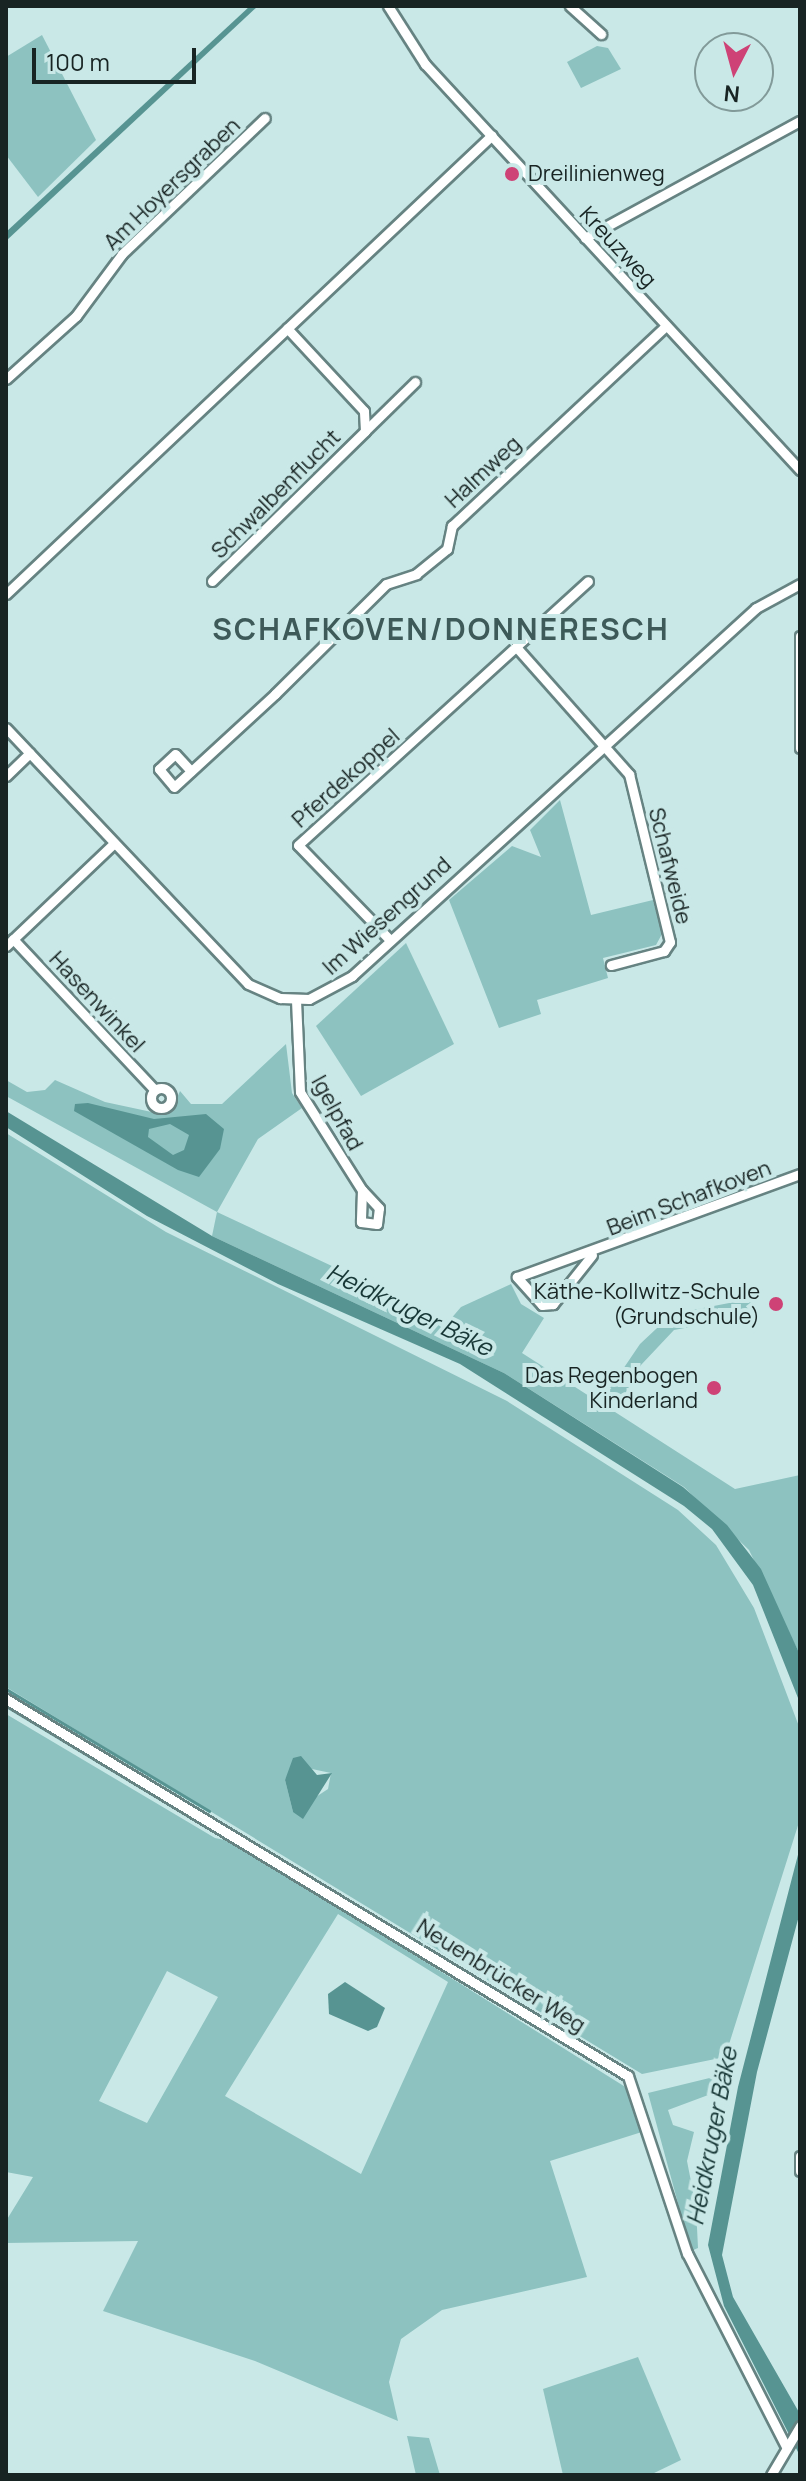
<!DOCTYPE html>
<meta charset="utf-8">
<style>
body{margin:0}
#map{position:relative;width:806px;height:2481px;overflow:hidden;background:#c9e8e7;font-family:Manrope,sans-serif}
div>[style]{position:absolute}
.green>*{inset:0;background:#8dc2c0}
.water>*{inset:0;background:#579492}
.stream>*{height:3px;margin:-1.5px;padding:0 1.5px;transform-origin:1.5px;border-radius:1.5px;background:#579492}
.roads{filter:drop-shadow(2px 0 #668382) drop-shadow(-2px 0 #668382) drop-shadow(0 2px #668382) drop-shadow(0 -2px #668382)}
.minor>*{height:9px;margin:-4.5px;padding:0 4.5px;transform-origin:4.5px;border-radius:4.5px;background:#fff}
.minor>.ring{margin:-4.5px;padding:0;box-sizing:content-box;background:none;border:9px solid #fff;border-radius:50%}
.dots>*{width:22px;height:22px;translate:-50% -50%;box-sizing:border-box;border:4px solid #c9e8e7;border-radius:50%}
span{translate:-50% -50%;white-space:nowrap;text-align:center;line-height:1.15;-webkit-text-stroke:8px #c9e8e7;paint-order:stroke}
.poi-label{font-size:22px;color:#182423}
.left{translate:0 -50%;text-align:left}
.right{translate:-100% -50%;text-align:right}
.street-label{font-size:22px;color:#182423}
.water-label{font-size:24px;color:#173736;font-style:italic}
.district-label{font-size:30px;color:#3e5a59;font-weight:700;letter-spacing:2px}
.frame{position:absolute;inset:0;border:8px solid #182423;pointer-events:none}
.north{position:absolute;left:694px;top:32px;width:80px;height:80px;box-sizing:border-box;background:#c9e8e7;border:2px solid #829a99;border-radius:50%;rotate:186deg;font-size:22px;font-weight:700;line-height:32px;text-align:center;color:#182423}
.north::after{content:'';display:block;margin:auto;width:28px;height:36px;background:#ce4276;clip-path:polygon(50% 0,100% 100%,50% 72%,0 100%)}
.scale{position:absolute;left:32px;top:48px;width:164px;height:36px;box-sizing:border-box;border:4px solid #182423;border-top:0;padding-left:10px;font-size:24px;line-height:28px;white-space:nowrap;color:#182423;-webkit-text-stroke:6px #c9e8e7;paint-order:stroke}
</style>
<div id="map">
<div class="green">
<i style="clip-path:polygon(42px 35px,96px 140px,38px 197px,6px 155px,6px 57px)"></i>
<i style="clip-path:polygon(597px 46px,608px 48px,621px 69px,581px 88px,567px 62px)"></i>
<i style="clip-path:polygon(560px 800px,591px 915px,653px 900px,662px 934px,656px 945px,603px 958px,608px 978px,537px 1000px,541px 1014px,499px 1028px,449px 900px,512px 846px,541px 857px,530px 830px)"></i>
<i style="clip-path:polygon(406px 943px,454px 1044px,361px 1096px,316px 1026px)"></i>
<i style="clip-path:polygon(286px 1044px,292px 1093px,302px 1108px,258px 1139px,217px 1212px,449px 1321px,461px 1307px,511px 1284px,521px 1304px,544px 1318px,522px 1353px,600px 1403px,640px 1344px,672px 1314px,750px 1299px,754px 1315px,674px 1330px,641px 1365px,615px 1412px,735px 1489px,800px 1475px,800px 1655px,749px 1550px,684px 1487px,504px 1373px,212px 1236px,217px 1212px,6px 1096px,6px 1080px,27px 1092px,45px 1090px,55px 1080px,105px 1102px,161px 1114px,171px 1112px,180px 1091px,191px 1104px,222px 1104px)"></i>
<i style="clip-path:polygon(evenodd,6px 1133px,166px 1232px,507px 1401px,678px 1510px,716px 1545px,754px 1608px,800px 1729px,800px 1819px,725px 2057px,642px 2074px,6px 1687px,6px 1133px,293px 1765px,331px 1773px,328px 1789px,293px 1812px,285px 1780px,293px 1765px)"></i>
<i style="clip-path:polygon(evenodd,6px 1714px,215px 1838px,234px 1842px,635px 2093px,645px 2131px,550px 2161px,587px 2277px,442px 2310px,401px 2339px,389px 2382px,398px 2421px,255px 2361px,103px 2311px,138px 2241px,6px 2243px,6px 2221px,33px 2177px,6px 2172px,6px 1714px,338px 1914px,448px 1982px,361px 2174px,225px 2096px,338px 1914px,6px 1714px,167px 1971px,218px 1997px,147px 2123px,99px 2101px,167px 1971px)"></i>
<i style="clip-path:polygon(726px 2074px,727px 2088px,668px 2110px,673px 2125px,694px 2132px,687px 2161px,696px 2207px,698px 2248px,691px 2251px,648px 2093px)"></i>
<i style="clip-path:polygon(638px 2357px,681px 2460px,650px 2475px,563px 2475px,543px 2389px)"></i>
<i style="clip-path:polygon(407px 2436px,429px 2438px,440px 2475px,416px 2475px)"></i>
</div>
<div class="water">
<i style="clip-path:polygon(250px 6px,258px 6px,6px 241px,6px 232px)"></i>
<i style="clip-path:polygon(evenodd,88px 1103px,154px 1119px,206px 1114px,224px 1129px,220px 1149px,199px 1177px,178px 1170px,74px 1111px,75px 1104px,88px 1103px,170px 1124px,189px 1135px,184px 1150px,173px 1155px,148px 1137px,149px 1129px,170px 1124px)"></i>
<i style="clip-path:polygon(6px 1111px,212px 1236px,504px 1373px,683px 1487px,727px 1525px,761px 1569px,800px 1655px,800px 1703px,753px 1585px,712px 1529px,684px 1506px,460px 1364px,278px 1284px,147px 1216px,6px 1127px)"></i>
<i style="clip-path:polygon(301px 1756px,317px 1775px,332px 1773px,303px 1819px,293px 1812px,285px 1780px,293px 1758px)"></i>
<i style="clip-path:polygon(800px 1847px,800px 1912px,757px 2072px,722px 2255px,733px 2297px,800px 2414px,800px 2456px,724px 2306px,708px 2245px,738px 2087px)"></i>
<i style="clip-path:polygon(345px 1982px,385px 2008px,377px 2027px,368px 2031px,329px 2014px,328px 1994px)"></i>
</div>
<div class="stream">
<i style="left:6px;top:1689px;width:237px;rotate:31deg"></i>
<i style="left:6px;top:1706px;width:236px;rotate:31.1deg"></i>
</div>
<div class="roads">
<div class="minor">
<i style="left:388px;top:6px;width:69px;rotate:57.5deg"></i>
<i style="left:425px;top:64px;width:553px;rotate:47.27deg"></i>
<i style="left:570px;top:6px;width:42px;rotate:42.1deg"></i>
<i style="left:585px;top:238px;width:245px;rotate:-28.6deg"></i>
<i style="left:6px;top:379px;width:94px;rotate:-42deg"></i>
<i style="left:76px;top:316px;width:77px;rotate:-53.4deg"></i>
<i style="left:122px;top:254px;width:197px;rotate:-43.6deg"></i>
<i style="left:365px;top:431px;width:70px;rotate:-44.4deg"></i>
<i style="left:212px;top:581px;width:214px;rotate:-44.4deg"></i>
<i style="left:365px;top:431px;width:20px;rotate:-93deg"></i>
<i style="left:364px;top:411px;width:113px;rotate:-132.9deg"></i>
<i style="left:6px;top:594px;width:668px;rotate:-43.36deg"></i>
<i style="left:800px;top:636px;width:112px;rotate:90deg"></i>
<i style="left:517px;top:648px;width:169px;rotate:48.4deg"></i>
<i style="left:629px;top:774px;width:173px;rotate:76.3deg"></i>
<i style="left:670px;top:942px;width:11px;rotate:124deg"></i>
<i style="left:664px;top:951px;width:55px;rotate:165.2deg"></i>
<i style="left:6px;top:728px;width:352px;rotate:46.6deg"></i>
<i style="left:248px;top:984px;width:35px;rotate:24deg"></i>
<i style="left:280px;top:998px;width:29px;rotate:2deg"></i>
<i style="left:309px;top:999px;width:49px;rotate:-28.1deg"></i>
<i style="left:352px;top:976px;width:546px;rotate:-42.33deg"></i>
<i style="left:756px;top:608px;width:50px;rotate:-28.6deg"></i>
<i style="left:191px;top:771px;width:23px;rotate:-133deg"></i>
<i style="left:175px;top:754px;width:22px;rotate:137deg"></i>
<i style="left:159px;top:769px;width:23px;rotate:50deg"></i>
<i style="left:174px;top:787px;width:137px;rotate:-42.6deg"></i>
<i style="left:275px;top:694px;width:156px;rotate:-44.7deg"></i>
<i style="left:386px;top:584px;width:32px;rotate:-18deg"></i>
<i style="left:416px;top:574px;width:40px;rotate:-39deg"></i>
<i style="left:447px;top:549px;width:24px;rotate:-78deg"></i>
<i style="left:452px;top:526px;width:293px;rotate:-43.1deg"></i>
<i style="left:6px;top:776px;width:33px;rotate:-44deg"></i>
<i style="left:13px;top:939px;width:207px;rotate:46.8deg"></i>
<i style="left:390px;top:940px;width:132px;rotate:-134.1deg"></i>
<i style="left:298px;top:845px;width:392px;rotate:-42.3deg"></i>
<i style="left:6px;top:946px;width:148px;rotate:-43.6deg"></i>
<i style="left:296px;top:1000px;width:92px;rotate:87.5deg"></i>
<i style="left:300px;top:1092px;width:116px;rotate:57.7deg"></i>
<i style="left:362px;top:1190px;width:32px;rotate:92deg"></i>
<i style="left:361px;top:1222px;width:16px;rotate:7deg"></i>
<i style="left:377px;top:1224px;width:16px;rotate:-83deg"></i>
<i style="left:379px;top:1208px;width:25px;rotate:-133deg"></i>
<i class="ring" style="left:151px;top:1088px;width:11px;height:11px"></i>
<i style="left:592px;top:1255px;width:63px;rotate:128.5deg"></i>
<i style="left:553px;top:1304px;width:11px;rotate:175deg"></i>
<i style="left:542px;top:1305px;width:38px;rotate:-132deg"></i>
<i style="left:517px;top:1277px;width:301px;rotate:-20deg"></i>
<i style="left:6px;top:1699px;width:727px;rotate:31.22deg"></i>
<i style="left:628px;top:2076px;width:187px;rotate:71.6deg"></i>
<i style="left:687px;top:2253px;width:219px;rotate:62.9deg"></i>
<i style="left:800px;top:2156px;width:15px;rotate:90deg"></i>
<i style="left:771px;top:2475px;width:57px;rotate:-59.4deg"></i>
</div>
</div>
<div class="dots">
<i style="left:512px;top:174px;background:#ce4276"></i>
<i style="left:776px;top:1304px;background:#ce4276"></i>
<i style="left:714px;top:1388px;background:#ce4276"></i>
</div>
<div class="poi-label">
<span class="left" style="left:528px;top:174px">Dreilinienweg</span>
<span class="right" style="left:760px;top:1304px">Käthe-Kollwitz-Schule<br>(Grundschule)</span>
<span class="right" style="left:698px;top:1388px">Das Regenbogen<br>Kinderland</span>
</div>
<div class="street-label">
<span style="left:172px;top:184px;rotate:-44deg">Am Hoyersgraben</span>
<span style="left:618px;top:247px;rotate:47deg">Kreuzweg</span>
<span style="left:483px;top:472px;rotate:-43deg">Halmweg</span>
<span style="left:276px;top:494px;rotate:-45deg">Schwalbenflucht</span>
<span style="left:346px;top:778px;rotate:-42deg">Pferdekoppel</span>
<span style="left:670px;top:866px;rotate:76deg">Schafweide</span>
<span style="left:387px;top:916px;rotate:-42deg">Im Wiesengrund</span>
<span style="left:97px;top:1002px;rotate:47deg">Hasenwinkel</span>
<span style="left:337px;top:1113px;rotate:61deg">Igelpfad</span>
<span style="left:689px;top:1198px;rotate:-21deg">Beim Schafkoven</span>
<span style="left:501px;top:1976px;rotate:32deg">Neuenbrücker Weg</span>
</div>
<div class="water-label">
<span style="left:410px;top:1309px;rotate:26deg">Heidkruger Bäke</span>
<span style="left:711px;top:2136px;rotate:-79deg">Heidkruger Bäke</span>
</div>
<div class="district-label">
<span style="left:441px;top:629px">SCHAFKOVEN/DONNERESCH</span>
</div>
<div class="frame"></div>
<div class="north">N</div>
<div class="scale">100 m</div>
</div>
